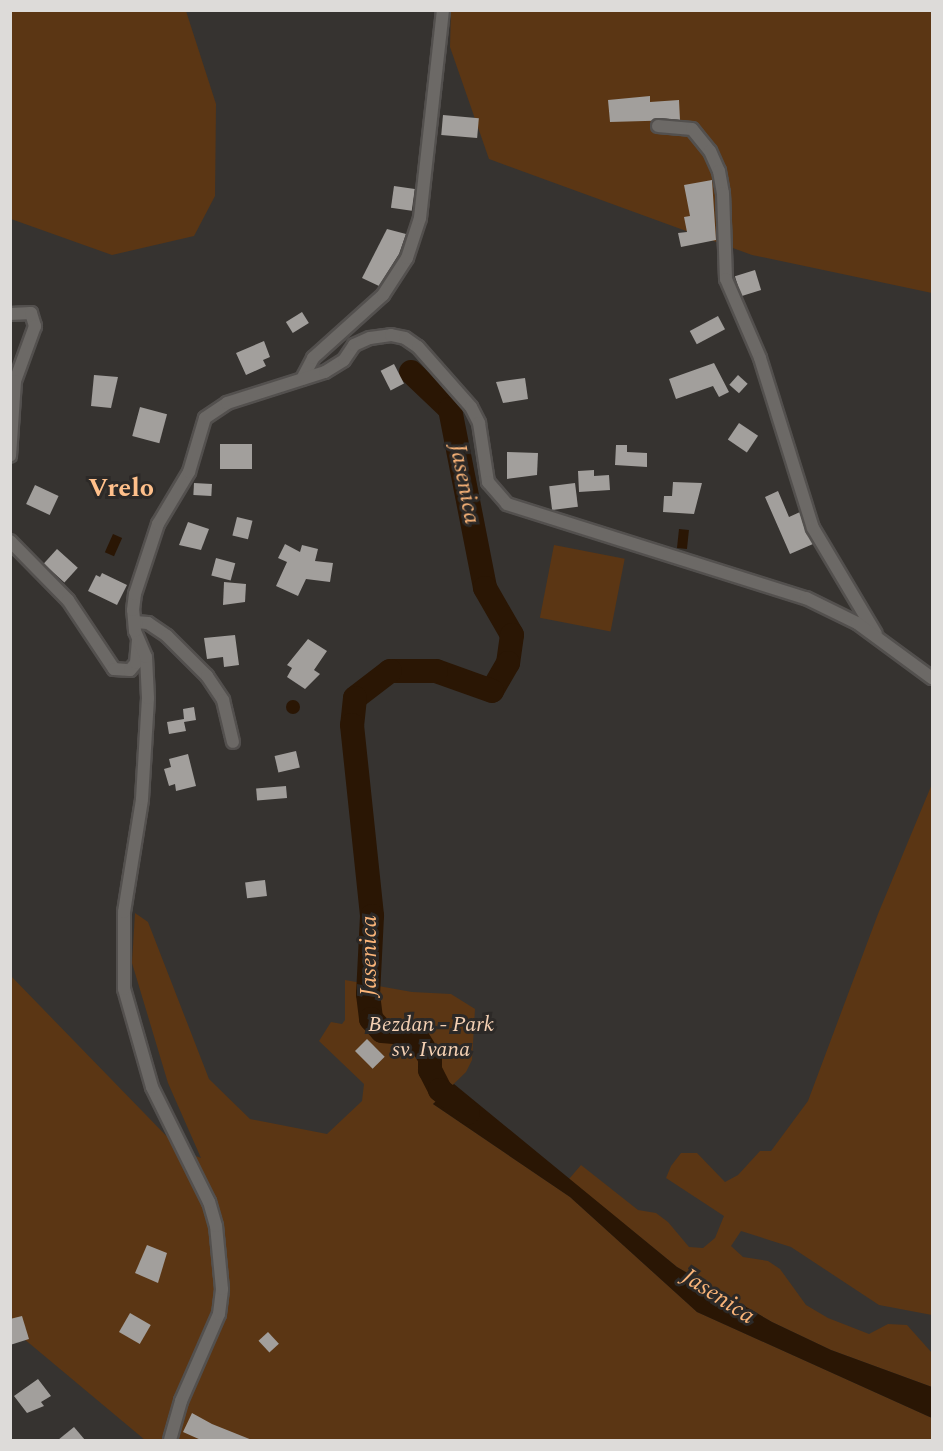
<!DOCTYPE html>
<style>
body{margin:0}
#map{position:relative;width:943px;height:1451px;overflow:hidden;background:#363330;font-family:Spectral,serif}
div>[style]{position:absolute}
.green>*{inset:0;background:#5b3614;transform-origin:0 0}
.water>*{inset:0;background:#2a1604;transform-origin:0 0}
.round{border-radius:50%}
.river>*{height:24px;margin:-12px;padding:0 12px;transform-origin:12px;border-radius:12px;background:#2a1604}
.building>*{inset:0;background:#a29f9c;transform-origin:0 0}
.roads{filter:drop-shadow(2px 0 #53504e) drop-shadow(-2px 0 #53504e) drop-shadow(0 2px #53504e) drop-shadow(0 -2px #53504e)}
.street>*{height:12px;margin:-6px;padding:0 6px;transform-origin:6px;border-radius:6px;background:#6c6966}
span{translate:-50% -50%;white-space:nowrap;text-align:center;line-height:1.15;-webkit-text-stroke:6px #2c2927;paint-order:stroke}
.park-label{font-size:22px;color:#f5d1b4;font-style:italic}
.water-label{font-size:24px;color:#fbb579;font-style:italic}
.quarter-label{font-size:26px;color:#ffc08b;font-weight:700}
.frame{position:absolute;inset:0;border:12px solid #dddbd9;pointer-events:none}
</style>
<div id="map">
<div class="green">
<i style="clip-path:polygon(10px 11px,186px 11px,216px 104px,215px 196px,194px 236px,112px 255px,11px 219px)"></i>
<i style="clip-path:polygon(451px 11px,932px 11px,932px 293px,752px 255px,489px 159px,450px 47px)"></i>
<i style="left:554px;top:545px;width:72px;height:74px;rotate:11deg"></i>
<i style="clip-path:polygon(932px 784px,932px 1315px,879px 1305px,791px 1247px,741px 1231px,731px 1246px,743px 1257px,768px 1261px,780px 1269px,806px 1305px,828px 1318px,869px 1334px,888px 1324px,907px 1325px,932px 1353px,932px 1387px,831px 1350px,772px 1322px,677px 1267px,569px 1179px,581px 1165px,638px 1210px,656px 1213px,668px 1222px,689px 1247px,703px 1248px,715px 1238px,724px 1216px,666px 1178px,671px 1166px,681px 1153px,697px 1153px,725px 1182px,738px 1175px,760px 1151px,771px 1151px,808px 1101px,878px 914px)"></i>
<i style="clip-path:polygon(135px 913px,148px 922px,209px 1079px,250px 1119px,327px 1134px,362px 1101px,364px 1084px,319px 1041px,331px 1022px,342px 1024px,345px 1020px,345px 980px,412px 992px,451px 994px,475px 1009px,472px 1060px,466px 1072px,433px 1104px,570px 1197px,697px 1312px,932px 1418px,932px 1440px,145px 1440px,11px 1328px,10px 975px,180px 1150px,201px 1158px,168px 1083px,132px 963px)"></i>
</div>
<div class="water">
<i style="left:679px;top:529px;width:10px;height:19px;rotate:6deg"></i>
<i style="left:113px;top:534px;width:10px;height:20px;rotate:24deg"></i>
<i class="round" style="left:286px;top:700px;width:14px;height:14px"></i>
<i style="clip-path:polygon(454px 1084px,677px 1267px,772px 1322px,831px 1350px,932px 1387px,932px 1418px,697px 1312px,570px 1197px,433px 1104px)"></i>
</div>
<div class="river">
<i style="left:411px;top:372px;width:54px;rotate:43.5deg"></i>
<i style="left:450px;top:409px;width:182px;rotate:78.9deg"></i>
<i style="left:485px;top:588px;width:54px;rotate:60.1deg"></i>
<i style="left:512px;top:635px;width:28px;rotate:98deg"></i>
<i style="left:508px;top:663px;width:32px;rotate:120deg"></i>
<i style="left:492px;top:691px;width:59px;rotate:-160.3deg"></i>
<i style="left:436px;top:671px;width:46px;rotate:180deg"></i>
<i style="left:390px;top:671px;width:44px;rotate:142.4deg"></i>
<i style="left:355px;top:698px;width:27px;rotate:96deg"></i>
<i style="left:352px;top:725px;width:192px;rotate:84deg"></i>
<i style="left:372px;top:916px;width:78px;rotate:92.9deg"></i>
<i style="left:368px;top:994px;width:25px;rotate:83deg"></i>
<i style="left:371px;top:1019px;width:16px;rotate:47deg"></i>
<i style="left:382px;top:1031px;width:33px;rotate:5deg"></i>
<i style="left:415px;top:1034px;width:28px;rotate:58deg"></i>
<i style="left:430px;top:1058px;width:12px;rotate:90deg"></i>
<i style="left:430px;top:1070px;width:22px;rotate:63deg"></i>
<i style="left:440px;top:1090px;width:36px;rotate:39deg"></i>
</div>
<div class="building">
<i style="clip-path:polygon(650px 96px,650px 102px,679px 100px,680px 120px,610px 122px,608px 100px)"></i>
<i style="left:443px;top:115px;width:36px;height:20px;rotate:5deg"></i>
<i style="clip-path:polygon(712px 180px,716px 240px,681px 247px,678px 233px,687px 232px,684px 217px,690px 216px,684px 185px)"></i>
<i style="left:394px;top:186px;width:21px;height:22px;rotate:8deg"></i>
<i style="clip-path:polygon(387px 229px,406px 234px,399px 254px,379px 286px,362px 278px)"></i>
<i style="left:755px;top:270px;width:21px;height:21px;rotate:73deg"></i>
<i style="left:302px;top:312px;width:13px;height:19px;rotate:58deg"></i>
<i style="left:718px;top:316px;width:15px;height:32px;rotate:62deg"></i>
<i style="clip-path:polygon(264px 341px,270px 357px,263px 360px,266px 366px,246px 375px,236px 353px)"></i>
<i style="clip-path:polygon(714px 363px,729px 392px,719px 397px,713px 386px,676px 399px,669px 379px)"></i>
<i style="left:394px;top:364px;width:22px;height:15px;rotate:63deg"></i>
<i style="clip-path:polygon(94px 375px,118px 377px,111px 408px,91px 406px)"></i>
<i style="left:738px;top:375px;width:13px;height:13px;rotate:42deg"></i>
<i style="clip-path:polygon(525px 378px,528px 399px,503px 403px,496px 382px)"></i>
<i style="left:140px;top:407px;width:28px;height:30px;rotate:15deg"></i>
<i style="left:739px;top:423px;width:23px;height:20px;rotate:34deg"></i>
<i style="left:220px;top:444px;width:32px;height:25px"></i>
<i style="clip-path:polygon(616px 445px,627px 445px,627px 452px,647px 453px,647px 467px,615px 465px)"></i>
<i style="clip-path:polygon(507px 452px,538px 453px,537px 475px,507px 479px)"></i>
<i style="clip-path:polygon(594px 470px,594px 476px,609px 475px,610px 490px,579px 492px,578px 471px)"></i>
<i style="clip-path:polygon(673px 482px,702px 483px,694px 514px,663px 512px,664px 496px,672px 496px)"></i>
<i style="left:194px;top:483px;width:18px;height:12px;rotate:3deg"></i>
<i style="left:575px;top:483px;width:24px;height:26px;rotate:83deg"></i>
<i style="left:35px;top:485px;width:26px;height:21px;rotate:25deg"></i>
<i style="clip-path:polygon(778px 491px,789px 517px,800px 512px,813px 544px,790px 554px,765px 497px)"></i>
<i style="left:237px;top:517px;width:16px;height:19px;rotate:14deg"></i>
<i style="clip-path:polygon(188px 522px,209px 529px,201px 550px,179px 545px)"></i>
<i style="clip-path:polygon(285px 544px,300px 552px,302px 545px,318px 549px,315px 561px,333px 563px,330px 582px,306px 579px,298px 596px,276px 586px,287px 562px,278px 558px)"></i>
<i style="left:57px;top:549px;width:28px;height:20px;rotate:42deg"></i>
<i style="left:216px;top:558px;width:20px;height:18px;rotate:15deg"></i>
<i style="clip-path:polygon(102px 573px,127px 585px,117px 605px,88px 591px,96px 575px,100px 577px)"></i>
<i style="clip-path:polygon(224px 582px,246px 584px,245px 602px,223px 605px)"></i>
<i style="clip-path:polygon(235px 635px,239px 665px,224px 667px,223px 657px,207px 659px,204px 638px)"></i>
<i style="clip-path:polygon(308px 639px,327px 651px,314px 670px,320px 674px,305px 689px,287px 677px,292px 668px,287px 665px)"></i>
<i style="clip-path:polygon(194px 707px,196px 720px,184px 722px,186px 731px,169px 734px,167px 722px,184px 719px,183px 709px)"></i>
<i style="left:296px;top:751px;width:17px;height:22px;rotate:77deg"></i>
<i style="clip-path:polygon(188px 754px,196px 786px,176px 791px,175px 784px,169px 786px,164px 769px,171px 767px,169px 759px)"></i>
<i style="left:286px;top:786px;width:12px;height:30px;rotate:85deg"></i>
<i style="left:265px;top:880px;width:16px;height:20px;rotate:83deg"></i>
<i style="left:367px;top:1039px;width:25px;height:17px;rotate:45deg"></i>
<i style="clip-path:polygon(147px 1245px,167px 1253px,158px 1283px,135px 1273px)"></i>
<i style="left:130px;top:1313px;width:24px;height:22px;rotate:30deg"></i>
<i style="clip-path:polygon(22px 1316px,29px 1339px,10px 1345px,10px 1319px)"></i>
<i style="left:268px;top:1332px;width:16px;height:13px;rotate:47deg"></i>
<i style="clip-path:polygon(38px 1379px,51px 1396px,41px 1402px,44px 1406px,27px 1413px,14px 1396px)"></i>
<i style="clip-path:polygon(192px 1413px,212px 1424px,252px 1440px,201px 1440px,183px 1432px)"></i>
<i style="clip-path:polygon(74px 1427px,85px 1440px,58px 1440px)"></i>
</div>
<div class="roads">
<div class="street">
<i style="left:658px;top:126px;width:34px;rotate:5deg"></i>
<i style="left:692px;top:129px;width:28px;rotate:51deg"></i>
<i style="left:710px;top:151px;width:22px;rotate:66deg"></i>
<i style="left:719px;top:171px;width:22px;rotate:80deg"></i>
<i style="left:723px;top:193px;width:86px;rotate:88deg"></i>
<i style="left:726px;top:279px;width:86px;rotate:66.7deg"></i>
<i style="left:760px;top:358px;width:178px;rotate:72.7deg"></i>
<i style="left:813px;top:528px;width:123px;rotate:59.3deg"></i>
<i style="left:10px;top:314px;width:21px;rotate:-3deg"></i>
<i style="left:31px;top:313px;width:14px;rotate:73deg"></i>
<i style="left:35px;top:326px;width:59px;rotate:110deg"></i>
<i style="left:15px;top:381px;width:75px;rotate:93.8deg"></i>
<i style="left:302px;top:379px;width:24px;rotate:-62deg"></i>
<i style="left:313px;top:358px;width:94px;rotate:-42deg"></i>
<i style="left:383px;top:295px;width:44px;rotate:-57deg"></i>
<i style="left:407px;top:258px;width:42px;rotate:-72deg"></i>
<i style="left:420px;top:218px;width:209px;rotate:-83.7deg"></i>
<i style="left:10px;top:541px;width:83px;rotate:45.5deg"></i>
<i style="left:68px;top:600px;width:83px;rotate:56.3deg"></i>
<i style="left:114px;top:669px;width:16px;rotate:4deg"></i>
<i style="left:130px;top:670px;width:9px;rotate:-49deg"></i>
<i style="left:136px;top:663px;width:23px;rotate:-85deg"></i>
<i style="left:135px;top:622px;width:13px;rotate:4deg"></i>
<i style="left:148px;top:623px;width:23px;rotate:34deg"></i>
<i style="left:167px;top:636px;width:57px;rotate:45deg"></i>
<i style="left:207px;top:676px;width:29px;rotate:56deg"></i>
<i style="left:223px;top:700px;width:43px;rotate:76.6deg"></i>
<i style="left:170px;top:1440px;width:41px;rotate:-74.2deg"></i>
<i style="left:181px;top:1401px;width:95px;rotate:-66.4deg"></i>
<i style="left:219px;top:1314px;width:25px;rotate:-83deg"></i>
<i style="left:222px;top:1289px;width:63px;rotate:-95.4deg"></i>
<i style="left:216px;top:1226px;width:25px;rotate:-106deg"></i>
<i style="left:209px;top:1202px;width:128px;rotate:-116.4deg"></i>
<i style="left:152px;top:1087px;width:102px;rotate:-105.9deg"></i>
<i style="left:124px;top:989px;width:77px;rotate:-90deg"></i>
<i style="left:124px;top:912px;width:114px;rotate:-80.9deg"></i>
<i style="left:142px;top:799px;width:101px;rotate:-86.6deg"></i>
<i style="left:148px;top:698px;width:41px;rotate:-92.8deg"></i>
<i style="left:146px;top:657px;width:28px;rotate:-113deg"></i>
<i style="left:135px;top:631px;width:21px;rotate:-95deg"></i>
<i style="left:133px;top:610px;width:16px;rotate:-83deg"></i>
<i style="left:135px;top:594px;width:74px;rotate:-71.8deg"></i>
<i style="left:158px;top:524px;width:61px;rotate:-59.2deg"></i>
<i style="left:189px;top:472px;width:56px;rotate:-73.5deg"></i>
<i style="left:205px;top:418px;width:27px;rotate:-34deg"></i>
<i style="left:227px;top:403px;width:103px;rotate:-17.6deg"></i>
<i style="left:325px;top:372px;width:22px;rotate:-32deg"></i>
<i style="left:344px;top:360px;width:18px;rotate:-56deg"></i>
<i style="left:354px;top:345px;width:17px;rotate:-24deg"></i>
<i style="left:370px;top:338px;width:21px;rotate:-8deg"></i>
<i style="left:391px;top:335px;width:14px;rotate:12deg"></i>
<i style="left:405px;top:338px;width:16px;rotate:35deg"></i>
<i style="left:418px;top:347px;width:80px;rotate:48.5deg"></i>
<i style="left:471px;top:407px;width:18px;rotate:63deg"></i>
<i style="left:479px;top:423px;width:60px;rotate:81.3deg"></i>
<i style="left:488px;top:482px;width:29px;rotate:49deg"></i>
<i style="left:507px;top:504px;width:313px;rotate:17.5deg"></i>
<i style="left:806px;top:598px;width:57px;rotate:26.1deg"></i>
<i style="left:857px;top:623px;width:93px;rotate:36.3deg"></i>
</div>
</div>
<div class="park-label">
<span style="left:431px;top:1037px">Bezdan - Park<br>sv. Ivana</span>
</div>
<div class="water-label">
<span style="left:464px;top:484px;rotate:79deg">Jasenica</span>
<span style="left:370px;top:956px;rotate:-90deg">Jasenica</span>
<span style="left:718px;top:1297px;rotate:33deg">Jasenica</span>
</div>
<div class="quarter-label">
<span style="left:121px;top:489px">Vrelo</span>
</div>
<div class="frame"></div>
</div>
